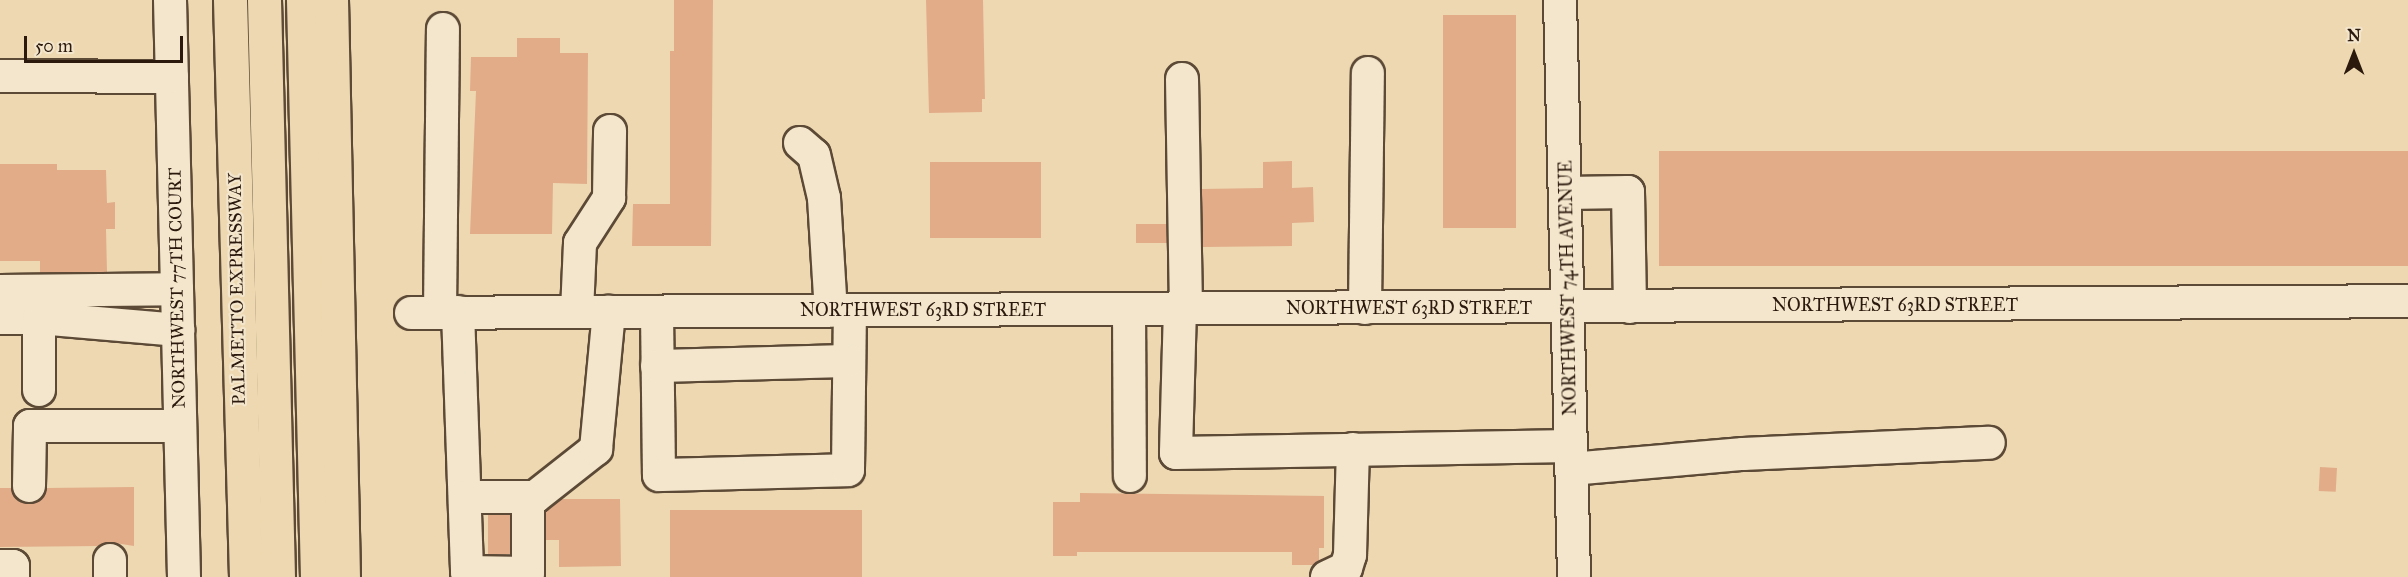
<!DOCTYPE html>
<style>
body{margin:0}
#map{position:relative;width:2408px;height:577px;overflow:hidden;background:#edd8b1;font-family:"IM FELL Great Primer",serif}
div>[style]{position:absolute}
.building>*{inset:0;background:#e2ac89;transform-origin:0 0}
.roads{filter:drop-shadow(2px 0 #5c4936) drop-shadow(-2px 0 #5c4936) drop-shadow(0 2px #5c4936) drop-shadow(0 -2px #5c4936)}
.minor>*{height:32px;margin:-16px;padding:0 16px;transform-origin:16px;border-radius:16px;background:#f3e6cc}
.highway>*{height:33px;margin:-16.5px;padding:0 16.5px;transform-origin:16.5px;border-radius:16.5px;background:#edd8b1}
span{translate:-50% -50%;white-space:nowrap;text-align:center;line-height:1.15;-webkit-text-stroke:4.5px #f3e6cc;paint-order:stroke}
.street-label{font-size:18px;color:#2b190d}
.north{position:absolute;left:2324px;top:24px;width:60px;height:60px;-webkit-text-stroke:4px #f3e6cc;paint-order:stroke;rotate:0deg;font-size:16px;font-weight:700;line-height:24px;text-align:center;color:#2b190d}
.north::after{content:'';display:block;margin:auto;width:21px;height:27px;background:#2b190d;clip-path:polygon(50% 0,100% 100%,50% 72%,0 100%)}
.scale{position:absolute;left:24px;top:36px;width:159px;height:27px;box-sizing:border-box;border:3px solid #2b190d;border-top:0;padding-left:8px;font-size:18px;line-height:21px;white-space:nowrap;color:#2b190d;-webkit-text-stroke:4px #f3e6cc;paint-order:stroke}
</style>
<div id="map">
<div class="building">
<i style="clip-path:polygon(674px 0,713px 0,711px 246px,632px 246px,633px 204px,670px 204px,670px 51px,674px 51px)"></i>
<i style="clip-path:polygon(926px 0,983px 0,985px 99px,982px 99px,982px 112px,929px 113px)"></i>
<i style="left:1443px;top:15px;width:73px;height:213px"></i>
<i style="clip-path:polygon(517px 38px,560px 38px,560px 53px,588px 53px,587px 184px,553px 183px,552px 234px,470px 234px,476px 91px,470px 91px,471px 57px,517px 57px)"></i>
<i style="left:1659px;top:151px;width:749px;height:115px"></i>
<i style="clip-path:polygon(1292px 161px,1292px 188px,1313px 187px,1314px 222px,1292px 223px,1292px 246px,1203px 247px,1202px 189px,1263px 188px,1263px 162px)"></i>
<i style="left:930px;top:162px;width:111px;height:76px"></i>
<i style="clip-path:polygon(0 164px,57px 164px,57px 170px,106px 170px,107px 203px,115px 202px,115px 229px,106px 229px,107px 272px,40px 273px,40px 261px,0 261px)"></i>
<i style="left:1136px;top:224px;width:31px;height:19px"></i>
<i style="left:2320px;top:467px;width:17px;height:24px;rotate:3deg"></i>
<i style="clip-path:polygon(134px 487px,134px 546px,109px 542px,99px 546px,0 547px,0 488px,11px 488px,19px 501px,29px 504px,38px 501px,47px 488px)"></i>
<i style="clip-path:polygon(1080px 493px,1324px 496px,1324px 548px,1319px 548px,1319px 561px,1314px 565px,1292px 565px,1292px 552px,1077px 552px,1077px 556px,1053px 556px,1053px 502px,1080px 502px)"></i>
<i style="clip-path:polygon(561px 499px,620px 499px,621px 566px,559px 567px,559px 540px,546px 540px,546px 511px)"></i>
<i style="left:670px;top:510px;width:192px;height:67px"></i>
<i style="left:488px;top:515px;width:22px;height:39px"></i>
</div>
<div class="roads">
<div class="minor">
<i style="left:170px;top:0;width:577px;rotate:88.61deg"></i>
<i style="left:1560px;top:0;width:577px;rotate:88.61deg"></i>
<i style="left:0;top:76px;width:172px;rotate:0.3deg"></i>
<i style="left:1182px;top:79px;width:229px;rotate:89deg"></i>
<i style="left:800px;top:143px;width:18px;rotate:41deg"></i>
<i style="left:814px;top:155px;width:44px;rotate:76.9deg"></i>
<i style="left:824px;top:198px;width:113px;rotate:86.5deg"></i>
<i style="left:1566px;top:193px;width:62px;rotate:-0.9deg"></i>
<i style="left:1628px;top:192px;width:115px;rotate:89deg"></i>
<i style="left:0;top:291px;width:177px;rotate:-0.6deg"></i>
<i style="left:1180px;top:308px;width:145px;rotate:91.6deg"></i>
<i style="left:1176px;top:453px;width:395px;rotate:-1deg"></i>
<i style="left:1365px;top:308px;width:235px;rotate:-89.3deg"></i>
<i style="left:1129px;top:309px;width:167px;rotate:89.7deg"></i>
<i style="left:440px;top:312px;width:283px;rotate:-89.4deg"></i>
<i style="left:458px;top:312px;width:260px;rotate:88deg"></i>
<i style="left:467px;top:572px;width:61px;rotate:0.9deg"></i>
<i style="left:528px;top:573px;width:76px;rotate:-90deg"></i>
<i style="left:577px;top:312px;width:69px;rotate:-87.5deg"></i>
<i style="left:580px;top:243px;width:54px;rotate:-57.2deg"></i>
<i style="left:609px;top:198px;width:67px;rotate:-89.1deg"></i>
<i style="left:657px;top:312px;width:163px;rotate:89.3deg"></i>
<i style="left:659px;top:475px;width:189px;rotate:-1.5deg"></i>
<i style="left:848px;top:470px;width:159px;rotate:-89.3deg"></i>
<i style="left:411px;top:313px;width:1997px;rotate:-0.34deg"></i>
<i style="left:0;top:318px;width:39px"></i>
<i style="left:657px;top:366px;width:192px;rotate:-1.5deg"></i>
<i style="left:39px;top:390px;width:72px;rotate:-90deg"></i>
<i style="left:39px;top:318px;width:140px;rotate:4.9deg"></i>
<i style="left:1571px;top:469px;width:173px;rotate:-5deg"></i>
<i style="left:1743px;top:454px;width:246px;rotate:-2.6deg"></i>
<i style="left:29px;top:486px;width:60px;rotate:-89deg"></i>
<i style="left:30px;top:426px;width:150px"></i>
<i style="left:465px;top:497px;width:70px"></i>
<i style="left:535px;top:497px;width:78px;rotate:-38.2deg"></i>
<i style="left:596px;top:449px;width:138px;rotate:-84.6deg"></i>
<i style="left:110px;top:560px;width:17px;rotate:90deg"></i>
<i style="left:0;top:566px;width:13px"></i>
<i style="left:13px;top:566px;width:11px;rotate:90deg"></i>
<i style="left:1327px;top:577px;width:21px;rotate:-25deg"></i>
<i style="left:1346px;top:568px;width:14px;rotate:-73deg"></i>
<i style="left:1350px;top:555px;width:106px;rotate:-88.4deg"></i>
</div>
<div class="highway">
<i style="left:230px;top:0;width:577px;rotate:88.41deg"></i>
<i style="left:264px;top:0;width:577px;rotate:88.61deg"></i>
<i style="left:303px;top:0;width:577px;rotate:88.61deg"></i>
<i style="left:331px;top:0;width:577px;rotate:88.81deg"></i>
</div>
</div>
<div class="street-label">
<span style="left:177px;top:288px;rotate:-91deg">NORTHWEST 77TH COURT</span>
<span style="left:1568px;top:288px;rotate:-91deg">NORTHWEST 74TH AVENUE</span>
<span style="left:237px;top:289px;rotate:-91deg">PALMETTO EXPRESSWAY</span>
<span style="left:1895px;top:305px">NORTHWEST 63RD STREET</span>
<span style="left:1409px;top:308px">NORTHWEST 63RD STREET</span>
<span style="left:923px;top:310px">NORTHWEST 63RD STREET</span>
</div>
<div class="north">N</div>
<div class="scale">50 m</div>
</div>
